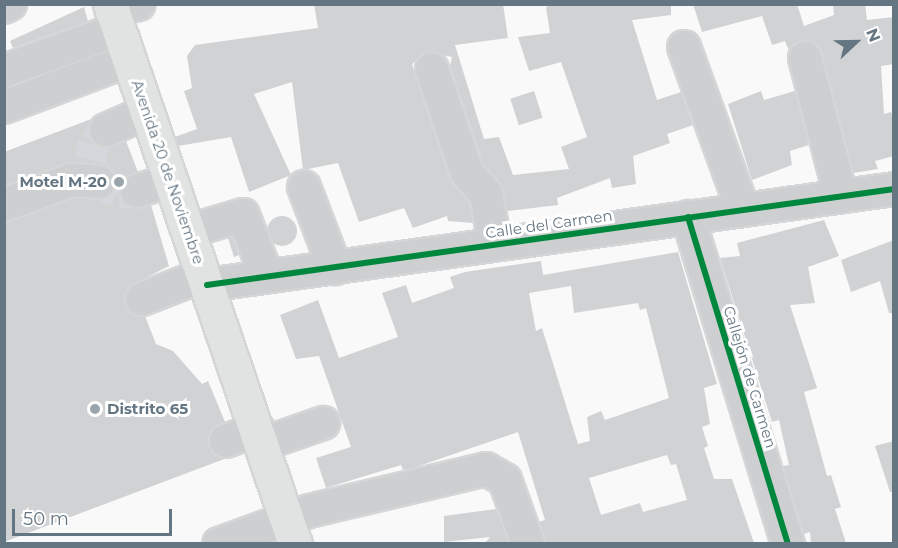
<!DOCTYPE html>
<meta charset="utf-8">
<style>
body{margin:0}
#map{position:relative;width:898px;height:548px;overflow:hidden;background:#f9f9f9;font-family:Montserrat,sans-serif}
div>[style]{position:absolute}
.building>*{inset:0;background:#d0d2d3;transform-origin:0 0}
.round{border-radius:50%}
.minor-tunnel>*{height:32px;margin-top:-16px;transform-origin:0;background:repeating-linear-gradient(90deg,#d4d8dc 0 32px,transparent 0 48px)}
.roads{filter:drop-shadow(2px 0 #d5d6d7) drop-shadow(-2px 0 #d5d6d7) drop-shadow(0 2px #d5d6d7) drop-shadow(0 -2px #d5d6d7)}
.minor>*{height:32px;margin:-16px;padding:0 16px;transform-origin:16px;border-radius:16px;background:#cecfd0}
.major>*{height:33px;margin:-16.5px;padding:0 16.5px;transform-origin:16.5px;border-radius:16.5px;background:#e1e2e2}
.cycleway>*{height:6px;margin:-3px;padding:0 3px;transform-origin:3px;border-radius:3px;background:#00873e}
.dots>*{width:16px;height:16px;translate:-50% -50%;box-sizing:border-box;border:3px solid #fff;border-radius:50%}
span{translate:-50% -50%;white-space:nowrap;text-align:center;line-height:1.15;-webkit-text-stroke:6px #fff;paint-order:stroke}
.street-label{font-size:15px;color:#657683}
.poi-label{font-size:15px;color:#657683;font-weight:700}
.right{translate:-100% -50%;text-align:right}
.left{translate:0 -50%;text-align:left}
.frame{position:absolute;inset:0;border:6px solid #657683;pointer-events:none}
.north{position:absolute;left:826px;top:12px;width:60px;height:60px;-webkit-text-stroke:4px #fff;paint-order:stroke;rotate:68deg;font-size:16px;font-weight:700;line-height:24px;text-align:center;color:#657683}
.north::after{content:'';display:block;margin:auto;width:21px;height:27px;background:#657683;clip-path:polygon(50% 0,100% 100%,50% 72%,0 100%)}
.scale{position:absolute;left:12px;top:509px;width:160px;height:27px;box-sizing:border-box;border:3px solid #657683;border-top:0;padding-left:8px;font-size:18px;line-height:21px;white-space:nowrap;color:#657683;-webkit-text-stroke:4px #fff;paint-order:stroke}
</style>
<div id="map">
<div class="building">
<i style="clip-path:polygon(314px 4px,503px 4px,508px 38px,455px 45px,484px 139px,499px 137px,513px 175px,569px 169px,561px 147px,587px 137px,561px 62px,529px 71px,518px 37px,550px 33px,546px 7px,553px 4px,671px 4px,671px 15px,632px 20px,657px 100px,681px 92px,693px 125px,667px 134px,670px 143px,633px 156px,636px 184px,612px 188px,610px 178px,557px 198px,558px 205px,507px 211px,500px 182px,483px 164px,450px 66px,452px 57px,427px 52px,412px 64px,450px 179px,469px 202px,473px 223px,448px 221px,447px 216px,413px 228px,404px 208px,359px 222px,338px 163px,303px 170px,292px 82px,254px 94px,291px 175px,249px 192px,231px 137px,178px 146px,175px 137px,197px 129px,184px 91px,192px 88px,187px 56px,195px 45px,318px 28px)"></i>
<i style="clip-path:polygon(693px 4px,797px 4px,804px 26px,834px 15px,833px 4px,865px 4px,867px 20px,894px 17px,894px 64px,881px 66px,884px 114px,891px 112px,894px 122px,894px 156px,875px 161px,878px 169px,853px 173px,817px 45px,801px 41px,789px 51px,785px 41px,772px 45px,762px 16px,702px 32px)"></i>
<i style="clip-path:polygon(84px 7px,88px 21px,13px 48px,10px 41px)"></i>
<i style="left:534px;top:91px;width:28px;height:25px;rotate:72deg"></i>
<i style="clip-path:polygon(761px 91px,764px 100px,795px 91px,809px 145px,790px 151px,792px 165px,752px 180px,728px 104px)"></i>
<i style="clip-path:polygon(94px 118px,88px 129px,96px 145px,126px 141px,138px 172px,123px 179px,120px 197px,133px 208px,151px 205px,169px 266px,128px 287px,125px 306px,145px 316px,156px 344px,173px 351px,202px 384px,208px 381px,225px 422px,212px 430px,209px 447px,227px 458px,4px 542px,4px 222px,75px 198px,106px 198px,117px 183px,109px 167px,73px 162px,4px 186px,4px 152px)"></i>
<i class="round" style="left:267px;top:216px;width:30px;height:30px"></i>
<i style="clip-path:polygon(824px 220px,839px 256px,808px 267px,815px 303px,790px 305px,817px 388px,804px 392px,827px 476px,831px 475px,841px 507px,835px 509px,846px 543px,811px 543px,810px 532px,804px 534px,783px 466px,789px 465px,779px 420px,772px 422px,720px 258px,740px 256px,737px 243px)"></i>
<i style="clip-path:polygon(232px 237px,239px 255px,234px 257px,228px 238px)"></i>
<i style="clip-path:polygon(894px 240px,894px 313px,889px 313px,880px 281px,851px 292px,841px 260px)"></i>
<i style="clip-path:polygon(evenodd,678px 252px,717px 384px,704px 388px,710px 424px,702px 427px,708px 446px,704px 448px,714px 479px,732px 479px,754px 543px,545px 543px,539px 522px,545px 520px,518px 432px,413px 468px,403px 470px,401px 465px,326px 488px,316px 458px,351px 447px,319px 356px,296px 359px,280px 315px,318px 300px,339px 358px,398px 337px,382px 293px,406px 285px,412px 303px,454px 288px,450px 277px,465px 272px,541px 261px,543px 275px,678px 252px,571px 286px,574px 313px,638px 303px,640px 310px,646px 308px,669px 398px,605px 420px,601px 411px,587px 417px,590px 441px,578px 444px,542px 328px,536px 331px,529px 293px,571px 286px,678px 252px,667px 455px,671px 465px,676px 464px,687px 500px,643px 512px,640px 503px,601px 515px,589px 478px,667px 455px)"></i>
<i style="clip-path:polygon(894px 441px,894px 492px,890px 492px,875px 446px)"></i>
<i style="clip-path:polygon(496px 509px,509px 543px,485px 543px,490px 537px,444px 542px,444px 516px)"></i>
</div>
<div class="minor-tunnel">
<i style="left:90px;top:160px;width:16px;rotate:-76deg"></i>
<i style="left:94px;top:144px;width:18px;rotate:-49deg"></i>
<i style="left:99px;top:182px;width:22px;rotate:30deg"></i>
<i style="left:118px;top:193px;width:19px;rotate:-6deg"></i>
</div>
<div class="roads">
<div class="minor">
<i style="left:4px;top:7px;width:7px;rotate:-27deg"></i>
<i style="left:111px;top:9px;width:28px;rotate:-10deg"></i>
<i style="left:684px;top:47px;width:173px;rotate:70.1deg"></i>
<i style="left:805px;top:58px;width:143px;rotate:75.4deg"></i>
<i style="left:432px;top:69px;width:110px;rotate:71.4deg"></i>
<i style="left:467px;top:173px;width:28px;rotate:48deg"></i>
<i style="left:486px;top:194px;width:51px;rotate:79.8deg"></i>
<i style="left:4px;top:71px;width:121px;rotate:-20.2deg"></i>
<i style="left:4px;top:107px;width:134px;rotate:-20.6deg"></i>
<i style="left:106px;top:130px;width:45px;rotate:-23.7deg"></i>
<i style="left:304px;top:187px;width:87px;rotate:69.1deg"></i>
<i style="left:137px;top:191px;width:36px;rotate:-18deg"></i>
<i style="left:4px;top:205px;width:72px;rotate:-20.2deg"></i>
<i style="left:72px;top:180px;width:27px;rotate:4deg"></i>
<i style="left:688px;top:217px;width:342px;rotate:73deg"></i>
<i style="left:189px;top:231px;width:56px;rotate:-16.5deg"></i>
<i style="left:243px;top:215px;width:66px;rotate:68.8deg"></i>
<i style="left:207px;top:285px;width:694px;rotate:-7.95deg"></i>
<i style="left:142px;top:299px;width:66px;rotate:-21.2deg"></i>
<i style="left:226px;top:441px;width:34px;rotate:-21deg"></i>
<i style="left:263px;top:444px;width:64px;rotate:-19.3deg"></i>
<i style="left:219px;top:544px;width:96px;rotate:-20.1deg"></i>
<i style="left:309px;top:511px;width:182px;rotate:-13.3deg"></i>
<i style="left:486px;top:469px;width:22px;rotate:30deg"></i>
<i style="left:505px;top:480px;width:68px;rotate:70.2deg"></i>
</div>
<div class="major">
<i style="left:110px;top:4px;width:571px;rotate:71.09deg"></i>
</div>
</div>
<div class="cycleway">
<i style="left:688px;top:217px;width:342px;rotate:73deg"></i>
<i style="left:207px;top:285px;width:694px;rotate:-7.95deg"></i>
</div>
<div class="dots">
<i style="left:119px;top:182px;background:#99a4ac"></i>
<i style="left:95px;top:409px;background:#99a4ac"></i>
</div>
<div class="street-label">
<span style="left:168px;top:172px;rotate:71deg">Avenida 20 de Noviembre</span>
<span style="left:549px;top:224px;rotate:-8deg">Calle del Carmen</span>
<span style="left:750px;top:377px;rotate:73deg">Callejón de Carmen</span>
</div>
<div class="poi-label">
<span class="right" style="left:107px;top:182px">Motel M-20</span>
<span class="left" style="left:107px;top:409px">Distrito 65</span>
</div>
<div class="frame"></div>
<div class="north">N</div>
<div class="scale">50 m</div>
</div>
